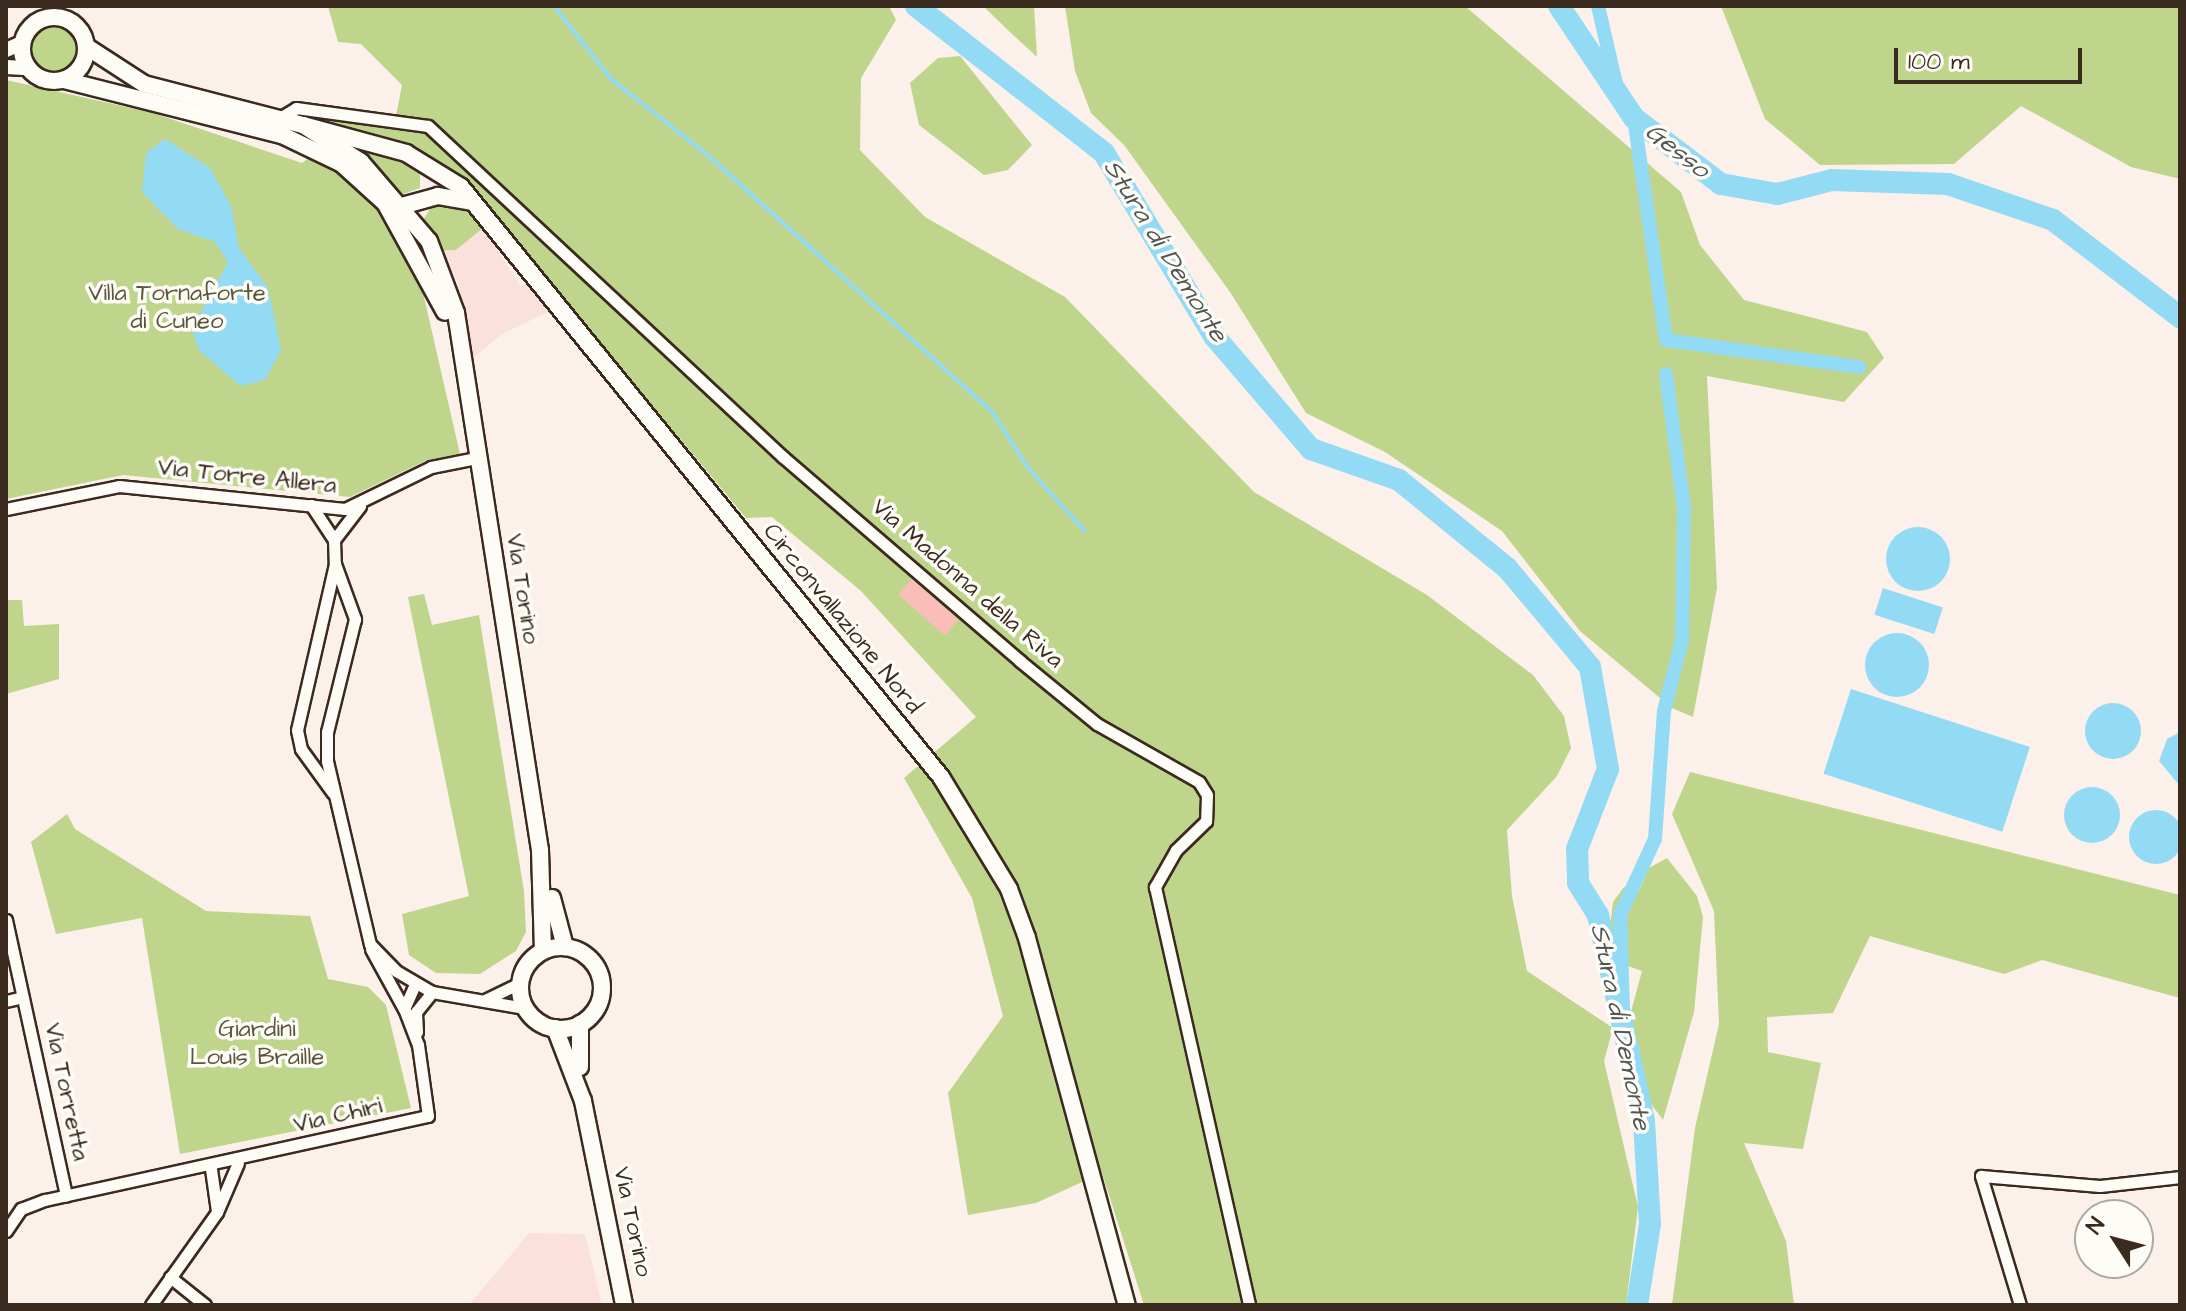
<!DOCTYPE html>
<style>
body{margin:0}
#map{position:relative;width:2186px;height:1311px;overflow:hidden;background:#fcf0eb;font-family:"Architects Daughter",sans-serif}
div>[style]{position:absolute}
.built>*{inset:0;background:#fbe1dc}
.green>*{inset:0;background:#bed58b}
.round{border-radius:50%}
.water>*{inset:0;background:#93dbf5;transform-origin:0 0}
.stream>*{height:4px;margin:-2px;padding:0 2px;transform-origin:2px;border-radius:2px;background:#93dbf5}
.canal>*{height:14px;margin:-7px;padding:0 7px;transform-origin:7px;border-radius:7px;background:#93dbf5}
.river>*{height:22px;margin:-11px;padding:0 11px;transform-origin:11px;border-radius:11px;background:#93dbf5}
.building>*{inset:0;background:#fabeb9;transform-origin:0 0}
.roads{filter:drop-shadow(2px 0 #3b2a1e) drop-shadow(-2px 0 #3b2a1e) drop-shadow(0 2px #3b2a1e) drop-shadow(0 -2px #3b2a1e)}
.street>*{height:11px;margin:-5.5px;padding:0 5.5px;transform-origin:5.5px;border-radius:5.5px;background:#fdfcf7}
.secondary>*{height:14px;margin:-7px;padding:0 7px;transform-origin:7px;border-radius:7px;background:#fdfcf7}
.primary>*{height:16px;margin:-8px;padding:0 8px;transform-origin:8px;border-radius:8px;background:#fdfcf7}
.primary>.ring{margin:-8px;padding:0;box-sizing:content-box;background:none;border:16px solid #fdfcf7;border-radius:50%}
span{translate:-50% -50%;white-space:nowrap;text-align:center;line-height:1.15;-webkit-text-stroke:7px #fdfcf7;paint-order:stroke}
.park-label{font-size:24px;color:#5c5539}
.street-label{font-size:24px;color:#3b2a1e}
.water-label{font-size:26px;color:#515654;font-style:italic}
.frame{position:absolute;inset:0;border:8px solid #3b2a1e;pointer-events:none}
.north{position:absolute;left:2074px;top:1199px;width:80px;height:80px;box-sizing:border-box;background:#fdfcf7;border:2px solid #afa8a0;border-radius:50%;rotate:306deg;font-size:22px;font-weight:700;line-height:32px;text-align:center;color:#3b2a1e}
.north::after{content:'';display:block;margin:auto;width:28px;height:36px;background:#3b2a1e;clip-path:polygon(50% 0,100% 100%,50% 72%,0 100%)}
.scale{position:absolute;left:1894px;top:48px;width:188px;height:36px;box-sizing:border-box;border:4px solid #3b2a1e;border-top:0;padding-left:10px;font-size:24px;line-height:28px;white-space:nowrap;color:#3b2a1e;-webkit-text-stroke:6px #fdfcf7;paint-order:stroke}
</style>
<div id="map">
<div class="built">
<i style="clip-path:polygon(483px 228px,521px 287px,526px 283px,550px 311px,502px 334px,470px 361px,458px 281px,450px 278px,440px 251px,456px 250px)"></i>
<i style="clip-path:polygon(529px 1233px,585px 1234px,602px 1305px,469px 1305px)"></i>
</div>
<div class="green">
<i style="clip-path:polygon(328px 6px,889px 6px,896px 20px,861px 78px,860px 150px,925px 217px,1065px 297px,1254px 492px,1427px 595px,1533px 675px,1564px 716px,1571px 748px,1557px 776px,1507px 830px,1512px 896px,1527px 971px,1613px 1028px,1604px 1061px,1638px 1207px,1626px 1305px,1144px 1305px,1102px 1173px,1036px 1203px,968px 1215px,948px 1093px,1003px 1016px,972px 898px,904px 778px,976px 717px,861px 591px,772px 517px,746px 518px,472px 189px,393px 140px,310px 117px,394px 126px,402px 85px,361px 44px,338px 42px)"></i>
<i style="clip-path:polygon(983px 6px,1034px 6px,1037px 57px,1011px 33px)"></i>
<i style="clip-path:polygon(1065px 6px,1465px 6px,1681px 192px,1700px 245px,1744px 300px,1867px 332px,1884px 358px,1844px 402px,1707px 376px,1717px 588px,1693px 717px,1672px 708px,1580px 631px,1502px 531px,1385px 452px,1306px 413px,1230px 292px,1124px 145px,1091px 113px,1075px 71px)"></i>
<i style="clip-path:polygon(1721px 6px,2180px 6px,2180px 179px,2131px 167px,2021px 106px,1954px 164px,1820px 165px,1765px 119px)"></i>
<i class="round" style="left:30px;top:26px;width:46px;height:46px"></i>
<i style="clip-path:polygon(960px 56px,1032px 145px,1008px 170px,984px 175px,919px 125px,910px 83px,938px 58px)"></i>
<i style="clip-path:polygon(6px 80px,153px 113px,302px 163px,313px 155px,344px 176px,396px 228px,421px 284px,460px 454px,427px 460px,350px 497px,123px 475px,6px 499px)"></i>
<i style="clip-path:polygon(354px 145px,420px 170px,420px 188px,403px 194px)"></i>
<i style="clip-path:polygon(433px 204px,462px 206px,483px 228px,456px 250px,440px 251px,422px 222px)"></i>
<i style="clip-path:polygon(424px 594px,432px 625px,479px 615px,524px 891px,526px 932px,516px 951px,480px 974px,436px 973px,409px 955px,402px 914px,469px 896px,408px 597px)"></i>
<i style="clip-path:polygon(6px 600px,22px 600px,24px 626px,59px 624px,59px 679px,6px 694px)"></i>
<i style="clip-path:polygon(1690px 772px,2180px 895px,2180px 998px,2042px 960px,2004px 974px,1870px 936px,1833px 1013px,1767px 1017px,1768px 1052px,1821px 1063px,1803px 1149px,1744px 1143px,1786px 1241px,1794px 1305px,1672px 1305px,1695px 1128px,1719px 1024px,1714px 911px,1672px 814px)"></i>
<i style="clip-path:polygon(67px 814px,75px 829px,206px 911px,310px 916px,328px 979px,368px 987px,386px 1005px,411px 1108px,180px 1154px,142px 918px,56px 934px,31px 842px)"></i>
<i style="clip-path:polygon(1667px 858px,1697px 896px,1703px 917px,1694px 1012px,1663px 1120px,1645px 1096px,1629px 1019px,1642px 971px,1628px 966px,1609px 935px,1613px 902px,1624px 887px,1639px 891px,1649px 868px)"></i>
</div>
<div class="water">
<i style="clip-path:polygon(165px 139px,210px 168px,231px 206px,239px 248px,268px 288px,281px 350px,265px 380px,240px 386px,198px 349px,192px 328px,228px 262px,215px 242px,178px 229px,142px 192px,146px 153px)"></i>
<i class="round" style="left:1886px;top:527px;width:64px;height:64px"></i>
<i style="left:1883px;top:588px;width:63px;height:28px;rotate:18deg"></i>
<i class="round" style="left:1865px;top:633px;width:64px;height:64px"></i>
<i style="left:1851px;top:689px;width:188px;height:89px;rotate:18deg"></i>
<i class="round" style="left:2085px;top:703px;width:56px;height:56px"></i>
<i style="clip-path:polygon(2180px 732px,2180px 786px,2159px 761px,2167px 739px)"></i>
<i class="round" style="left:2064px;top:787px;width:56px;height:56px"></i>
<i class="round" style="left:2129px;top:810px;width:54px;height:54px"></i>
</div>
<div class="stream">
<i style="left:554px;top:6px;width:93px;rotate:52deg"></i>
<i style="left:611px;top:79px;width:126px;rotate:38.2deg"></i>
<i style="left:710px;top:157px;width:382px;rotate:42.1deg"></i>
<i style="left:993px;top:413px;width:65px;rotate:57.5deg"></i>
<i style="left:1028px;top:468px;width:85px;rotate:47.9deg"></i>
</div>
<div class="canal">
<i style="left:1598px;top:6px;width:80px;rotate:77deg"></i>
<i style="left:1634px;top:118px;width:224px;rotate:81.8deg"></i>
<i style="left:1666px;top:340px;width:195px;rotate:8deg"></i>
<i style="left:1624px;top:1042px;width:127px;rotate:-91.8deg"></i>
<i style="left:1620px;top:915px;width:84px;rotate:-65.3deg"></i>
<i style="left:1655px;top:839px;width:128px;rotate:-86deg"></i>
<i style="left:1664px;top:711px;width:73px;rotate:-75.8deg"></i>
<i style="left:1682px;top:640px;width:132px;rotate:-89.1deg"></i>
<i style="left:1684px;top:508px;width:135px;rotate:-97.7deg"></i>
</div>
<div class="river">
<i style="left:916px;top:6px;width:239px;rotate:38deg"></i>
<i style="left:1104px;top:153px;width:214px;rotate:59deg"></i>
<i style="left:1214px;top:336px;width:149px;rotate:49.4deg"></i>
<i style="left:1311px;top:449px;width:93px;rotate:19.4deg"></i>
<i style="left:1399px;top:480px;width:139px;rotate:39.2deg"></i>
<i style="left:1507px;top:568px;width:129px;rotate:50deg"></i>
<i style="left:1590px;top:667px;width:104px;rotate:80deg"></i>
<i style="left:1608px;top:769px;width:86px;rotate:111.2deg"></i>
<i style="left:1577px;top:849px;width:34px;rotate:88deg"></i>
<i style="left:1578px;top:883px;width:38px;rotate:58deg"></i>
<i style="left:1598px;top:915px;width:211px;rotate:77.4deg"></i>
<i style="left:1644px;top:1121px;width:103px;rotate:86.7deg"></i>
<i style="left:1650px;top:1224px;width:82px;rotate:99.1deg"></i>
<i style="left:1559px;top:6px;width:135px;rotate:56.2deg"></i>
<i style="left:1634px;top:118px;width:109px;rotate:37.2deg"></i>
<i style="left:1721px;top:184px;width:57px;rotate:10.1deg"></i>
<i style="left:1777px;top:194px;width:57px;rotate:-14.3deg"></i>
<i style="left:1832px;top:180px;width:116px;rotate:2deg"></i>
<i style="left:1948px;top:184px;width:111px;rotate:18.9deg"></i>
<i style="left:2053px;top:220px;width:160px;rotate:37.4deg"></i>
</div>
<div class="building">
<i style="left:912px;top:579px;width:62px;height:21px;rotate:41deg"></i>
</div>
<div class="roads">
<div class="street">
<i style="left:278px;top:119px;width:21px;rotate:-31deg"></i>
<i style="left:296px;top:108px;width:133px;rotate:7.8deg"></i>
<i style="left:428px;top:126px;width:485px;rotate:43deg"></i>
<i style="left:783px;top:457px;width:313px;rotate:40.7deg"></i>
<i style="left:1020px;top:661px;width:99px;rotate:39.3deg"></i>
<i style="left:1097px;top:724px;width:117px;rotate:29.6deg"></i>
<i style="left:1199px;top:782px;width:15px;rotate:58deg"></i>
<i style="left:1207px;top:795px;width:26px;rotate:92deg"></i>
<i style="left:1206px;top:821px;width:42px;rotate:136deg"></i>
<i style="left:1176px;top:850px;width:43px;rotate:119.6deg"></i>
<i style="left:1155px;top:887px;width:428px;rotate:77.3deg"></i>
<i style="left:311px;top:505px;width:42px;rotate:56.7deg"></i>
<i style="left:334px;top:540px;width:24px;rotate:88deg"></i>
<i style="left:335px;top:564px;width:170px;rotate:102.9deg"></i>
<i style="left:297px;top:730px;width:19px;rotate:78deg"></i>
<i style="left:301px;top:749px;width:54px;rotate:54deg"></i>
<i style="left:6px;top:509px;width:115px;rotate:-11.5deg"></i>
<i style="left:119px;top:486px;width:227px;rotate:5.8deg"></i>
<i style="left:345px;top:509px;width:96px;rotate:-26deg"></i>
<i style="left:431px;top:467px;width:46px;rotate:-11.3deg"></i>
<i style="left:334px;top:540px;width:43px;rotate:-52.6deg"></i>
<i style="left:335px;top:564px;width:59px;rotate:70deg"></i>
<i style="left:355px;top:619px;width:116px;rotate:103.9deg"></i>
<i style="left:327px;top:732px;width:29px;rotate:90deg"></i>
<i style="left:327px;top:761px;width:188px;rotate:76.8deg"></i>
<i style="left:370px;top:944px;width:37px;rotate:46deg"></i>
<i style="left:396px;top:971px;width:42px;rotate:30.3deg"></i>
<i style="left:432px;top:992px;width:94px;rotate:9.8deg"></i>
<i style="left:6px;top:920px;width:282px;rotate:77.7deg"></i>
<i style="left:371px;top:949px;width:68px;rotate:61.2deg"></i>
<i style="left:485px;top:1000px;width:39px;rotate:-26deg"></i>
<i style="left:6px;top:1001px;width:17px;rotate:-13deg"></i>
<i style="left:417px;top:1032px;width:20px;rotate:-93deg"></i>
<i style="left:416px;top:1012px;width:26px;rotate:-51deg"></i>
<i style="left:211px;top:1169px;width:42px;rotate:81.9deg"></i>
<i style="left:6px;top:1231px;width:27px;rotate:-56deg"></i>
<i style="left:21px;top:1209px;width:26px;rotate:-21deg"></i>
<i style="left:45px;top:1200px;width:392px;rotate:-12.4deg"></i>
<i style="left:428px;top:1116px;width:72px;rotate:-98deg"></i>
<i style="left:418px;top:1045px;width:39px;rotate:-111deg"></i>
<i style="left:404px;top:1009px;width:27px;rotate:-66deg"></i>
<i style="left:170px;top:1277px;width:45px;rotate:38.7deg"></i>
<i style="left:151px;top:1305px;width:114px;rotate:-54.6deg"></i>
<i style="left:217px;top:1212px;width:53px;rotate:-66.8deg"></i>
<i style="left:2020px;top:1305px;width:135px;rotate:-106.8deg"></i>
<i style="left:1981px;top:1176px;width:119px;rotate:4.8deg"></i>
<i style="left:2100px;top:1186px;width:81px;rotate:-6.4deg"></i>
</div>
<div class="secondary">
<i style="left:6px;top:50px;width:17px;rotate:-24deg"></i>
<i style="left:6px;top:67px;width:22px;rotate:3deg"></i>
</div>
<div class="primary">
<i class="ring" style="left:22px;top:17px;width:48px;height:48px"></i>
<i style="left:87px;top:47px;width:68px;rotate:33deg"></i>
<i style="left:144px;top:84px;width:164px;rotate:14.5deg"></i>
<i style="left:303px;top:125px;width:69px;rotate:32.5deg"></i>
<i style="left:361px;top:162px;width:104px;rotate:49.3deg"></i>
<i style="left:429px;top:241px;width:77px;rotate:69.4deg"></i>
<i style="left:456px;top:313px;width:544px;rotate:81.11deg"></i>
<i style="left:540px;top:850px;width:101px;rotate:88.3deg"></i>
<i style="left:64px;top:80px;width:225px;rotate:14.2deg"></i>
<i style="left:282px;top:135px;width:67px;rotate:25.8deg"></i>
<i style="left:342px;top:164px;width:58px;rotate:42.2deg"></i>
<i style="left:385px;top:203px;width:124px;rotate:61.2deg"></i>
<i style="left:303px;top:125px;width:107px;rotate:15.2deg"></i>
<i style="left:406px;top:153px;width:65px;rotate:31.7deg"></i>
<i style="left:461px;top:187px;width:761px;rotate:50.87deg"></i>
<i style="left:941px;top:777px;width:131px;rotate:58.7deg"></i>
<i style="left:1009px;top:889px;width:52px;rotate:69.8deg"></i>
<i style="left:1027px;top:938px;width:380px;rotate:74.8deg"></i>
<i style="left:398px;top:207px;width:41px;rotate:-15.4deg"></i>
<i style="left:438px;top:196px;width:35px;rotate:10deg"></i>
<i style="left:552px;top:898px;width:51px;rotate:75.1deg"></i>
<i class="ring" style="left:520px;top:947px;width:66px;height:66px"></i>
<i style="left:580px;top:1024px;width:43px;rotate:90deg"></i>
<i style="left:555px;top:1028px;width:78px;rotate:69deg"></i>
<i style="left:583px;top:1101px;width:208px;rotate:78.6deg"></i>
</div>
</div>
<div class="park-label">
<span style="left:177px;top:308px">Villa Tornaforte<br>di Cuneo</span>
<span style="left:257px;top:1044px">Giardini<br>Louis Braille</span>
</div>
<div class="street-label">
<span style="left:247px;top:477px;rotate:6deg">Via Torre Allera</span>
<span style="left:967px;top:584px;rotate:41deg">Via Madonna della Riva</span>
<span style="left:522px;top:589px;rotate:81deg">Via Torino</span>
<span style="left:842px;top:619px;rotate:51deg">Circonvallazione Nord</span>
<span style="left:66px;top:1092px;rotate:78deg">Via Torretta</span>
<span style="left:338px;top:1116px;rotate:-13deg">Via Chiri</span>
<span style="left:632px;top:1222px;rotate:78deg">Via Torino</span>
</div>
<div class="water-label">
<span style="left:1677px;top:151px;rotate:38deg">Gesso</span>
<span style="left:1165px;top:251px;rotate:58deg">Stura di Demonte</span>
<span style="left:1620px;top:1027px;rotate:78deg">Stura di Demonte</span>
</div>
<div class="frame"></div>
<div class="north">N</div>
<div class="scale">100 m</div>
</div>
